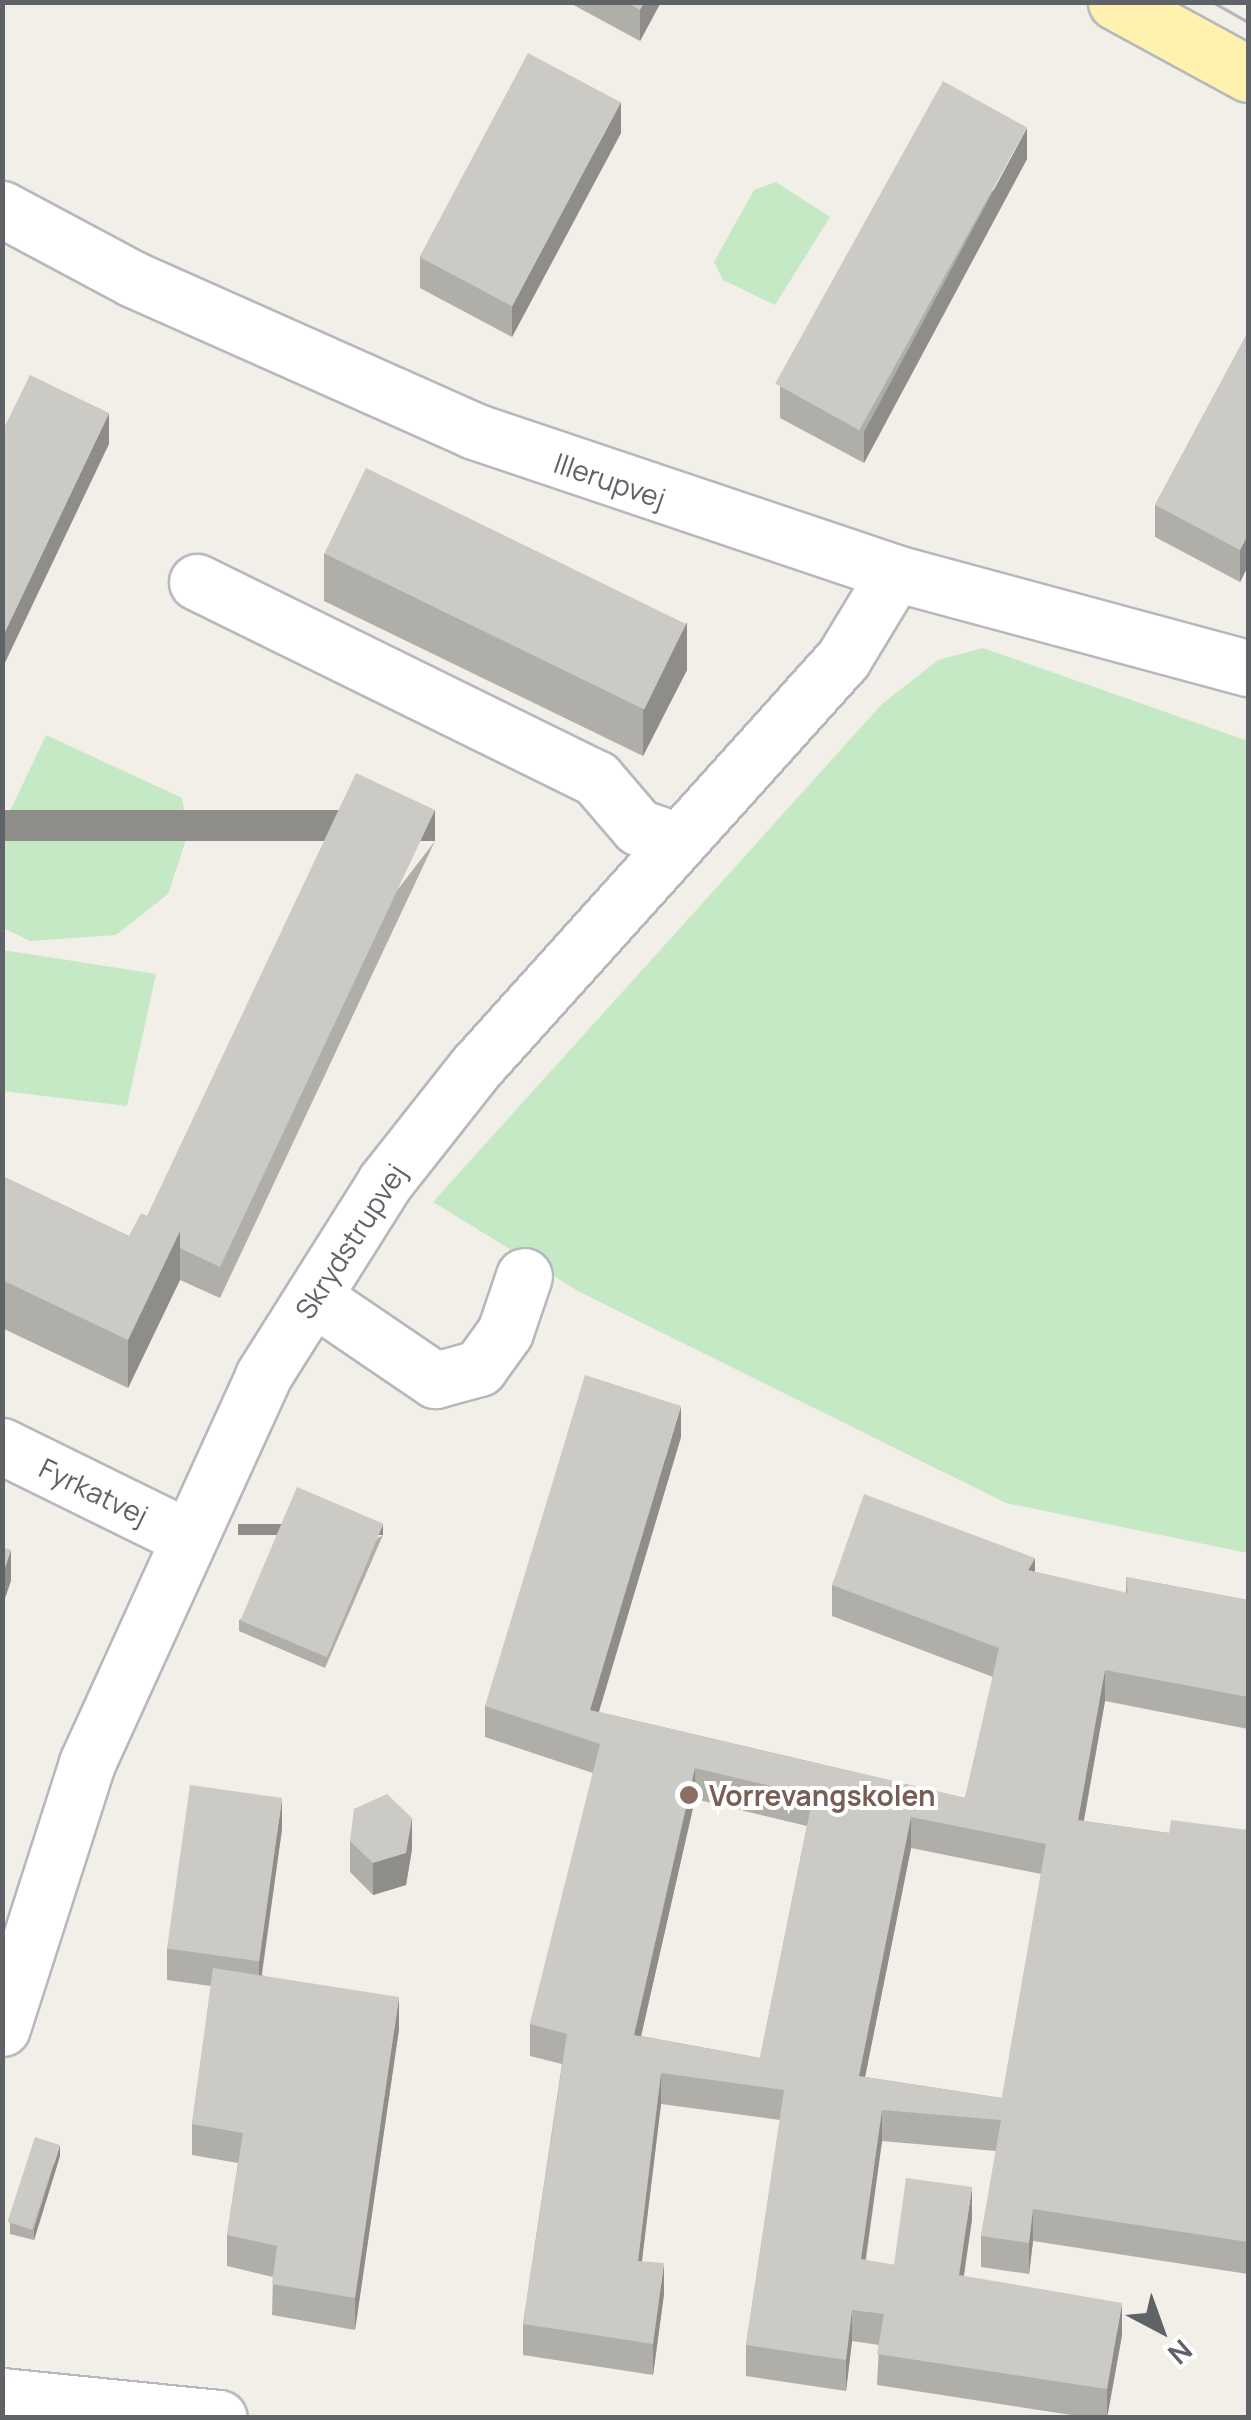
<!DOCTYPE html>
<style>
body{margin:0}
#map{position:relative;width:1251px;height:2420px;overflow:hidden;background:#f1efe8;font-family:Manrope,sans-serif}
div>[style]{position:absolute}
.green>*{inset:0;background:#c5e8c5}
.roads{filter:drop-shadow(2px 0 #b5b8bc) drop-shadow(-2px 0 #b5b8bc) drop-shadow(0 2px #b5b8bc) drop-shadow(0 -2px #b5b8bc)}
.minor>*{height:55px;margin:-27.5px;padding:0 27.5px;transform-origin:27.5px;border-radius:27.5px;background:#fff}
.major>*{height:55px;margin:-27.5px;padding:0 27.5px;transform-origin:27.5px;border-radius:27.5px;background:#fff2af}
.tram>*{height:2.5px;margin:-1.25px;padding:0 1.25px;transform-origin:1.25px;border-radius:1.25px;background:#b6b7b8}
.wall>*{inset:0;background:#afaea9}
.shaded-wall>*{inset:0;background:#8f8d8a;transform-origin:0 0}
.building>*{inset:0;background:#cccac5;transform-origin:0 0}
.dots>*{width:28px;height:28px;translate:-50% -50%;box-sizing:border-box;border:5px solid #fff;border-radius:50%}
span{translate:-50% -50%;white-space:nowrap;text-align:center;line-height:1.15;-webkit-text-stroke:8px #fff;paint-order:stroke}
.street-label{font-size:28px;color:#5f6368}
.education-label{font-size:28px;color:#785e54;font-weight:700}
.left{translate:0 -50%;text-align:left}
.frame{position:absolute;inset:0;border:5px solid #5f6368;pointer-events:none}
.north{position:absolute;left:1111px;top:2280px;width:100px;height:100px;-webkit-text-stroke:8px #fff;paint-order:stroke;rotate:139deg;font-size:28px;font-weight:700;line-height:40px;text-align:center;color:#5f6368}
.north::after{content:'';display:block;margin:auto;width:35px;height:45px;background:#5f6368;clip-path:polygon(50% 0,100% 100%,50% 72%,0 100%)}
</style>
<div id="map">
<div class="green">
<i style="clip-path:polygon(776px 182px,830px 217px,775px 305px,723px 280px,714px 262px,754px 190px)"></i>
<i style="clip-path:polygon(983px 648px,1248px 741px,1248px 1553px,1006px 1503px,578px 1291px,433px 1202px,882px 704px,938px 660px)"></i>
<i style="clip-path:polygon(46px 735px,182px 798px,188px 834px,168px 894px,116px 935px,30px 941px,3px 928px,3px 826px)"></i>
<i style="clip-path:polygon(3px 950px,156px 974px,127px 1106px,3px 1091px)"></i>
</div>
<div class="roads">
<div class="minor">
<i style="left:2px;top:209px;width:149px;rotate:28.1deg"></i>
<i style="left:133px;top:279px;width:373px;rotate:24deg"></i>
<i style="left:474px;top:431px;width:444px;rotate:18.6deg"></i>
<i style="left:895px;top:573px;width:366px;rotate:15.1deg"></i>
<i style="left:197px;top:582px;width:445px;rotate:26.2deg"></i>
<i style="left:596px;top:778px;width:65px;rotate:49.4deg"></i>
<i style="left:638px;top:827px;width:39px;rotate:19deg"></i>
<i style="left:313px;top:1297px;width:148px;rotate:34.2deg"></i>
<i style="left:435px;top:1380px;width:46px;rotate:-15.3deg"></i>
<i style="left:479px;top:1368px;width:44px;rotate:-54.2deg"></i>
<i style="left:505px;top:1332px;width:59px;rotate:-71.3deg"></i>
<i style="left:2px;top:1446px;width:204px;rotate:26.2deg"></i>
<i style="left:2px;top:2028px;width:278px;rotate:-72.2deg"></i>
<i style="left:87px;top:1763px;width:425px;rotate:-65.5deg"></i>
<i style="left:263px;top:1376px;width:229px;rotate:-57.8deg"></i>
<i style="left:385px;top:1182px;width:145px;rotate:-51.7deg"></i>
<i style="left:475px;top:1068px;width:550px;rotate:-48.02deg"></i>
<i style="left:843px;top:659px;width:100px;rotate:-58.8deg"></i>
<i style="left:2px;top:2396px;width:218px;rotate:5.8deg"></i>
</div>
<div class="major">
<i style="left:1116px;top:2px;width:150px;rotate:28.6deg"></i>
</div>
</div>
<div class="tram">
<i style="left:1213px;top:2px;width:40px;rotate:29.7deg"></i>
</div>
<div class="wall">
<i style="clip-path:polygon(568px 2px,661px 2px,640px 41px)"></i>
<i style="clip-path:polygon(621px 133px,512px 337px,420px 288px,420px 257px)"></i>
<i style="clip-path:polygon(1027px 159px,864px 463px,780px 418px,780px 386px)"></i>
<i style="clip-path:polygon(1248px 332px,1248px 566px,1240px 582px,1155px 537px,1155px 505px)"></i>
<i style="clip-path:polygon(324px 553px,687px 670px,643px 756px,324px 601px)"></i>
<i style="clip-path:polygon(435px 841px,220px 1298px,180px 1280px,128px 1388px,2px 1328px,2px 1176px,129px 1236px,147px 1216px)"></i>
<i style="clip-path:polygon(evenodd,681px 1437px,599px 1712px,965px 1798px,993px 1677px,832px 1616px,832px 1585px,1035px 1572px,1126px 1593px,1126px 1577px,1248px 1600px,1248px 1729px,1105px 1701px,1084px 1821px,1169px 1833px,1248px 1830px,1248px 2274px,1033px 2241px,1029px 2274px,981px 2267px,981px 2236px,996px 2151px,882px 2141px,866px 2260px,894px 2265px,972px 2219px,964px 2276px,1122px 2335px,1107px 2418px,1091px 2418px,877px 2385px,879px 2345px,852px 2341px,846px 2391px,746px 2376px,746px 2345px,780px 2120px,661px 2104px,642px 2261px,664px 2294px,653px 2375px,523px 2355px,523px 2324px,562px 2064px,530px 2056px,530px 2024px,593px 1773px,485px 1737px,485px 1706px,681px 1437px,695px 1799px,807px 1826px,760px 2058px,641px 2036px,695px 1799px,681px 1437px,911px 1848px,1041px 1874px,1002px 2098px,865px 2077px,911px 1848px)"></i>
<i style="clip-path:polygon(383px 1535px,325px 1668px,239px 1631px,239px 1620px)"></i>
<i style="clip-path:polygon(282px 1829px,262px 1975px,399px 2029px,355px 2330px,272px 2315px,273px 2277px,227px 2266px,227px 2235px,238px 2163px,192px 2155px,192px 2124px,211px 1986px,167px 1980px,167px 1948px)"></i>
<i style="clip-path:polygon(350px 1841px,412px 1849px,406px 1885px,373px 1895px,350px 1872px)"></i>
<i style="clip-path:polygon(60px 2156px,34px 2240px,10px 2234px,10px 2222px)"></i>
</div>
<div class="shaded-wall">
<i style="clip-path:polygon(644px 2px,661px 2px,640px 41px,640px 10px)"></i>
<i style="clip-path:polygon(621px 102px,621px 133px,512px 337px,512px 306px)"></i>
<i style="clip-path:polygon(1027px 128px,1027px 159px,864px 463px,864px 432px)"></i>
<i style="clip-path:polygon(109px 413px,109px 444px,2px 669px,2px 638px)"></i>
<i style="clip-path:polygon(1248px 535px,1248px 566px,1240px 582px,1240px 550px)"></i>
<i style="clip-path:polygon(687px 622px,687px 670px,643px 756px,643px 707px)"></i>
<i style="left:435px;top:810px;width:31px;height:505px;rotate:90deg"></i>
<i style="clip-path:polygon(180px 1231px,180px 1280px,128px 1388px,128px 1340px)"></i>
<i style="clip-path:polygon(681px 1406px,681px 1437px,590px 1741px,590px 1710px)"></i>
<i style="left:383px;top:1524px;width:11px;height:145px;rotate:90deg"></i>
<i style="clip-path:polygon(11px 1550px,11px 1581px,2px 1607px,2px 1576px)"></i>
<i style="clip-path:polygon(1035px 1558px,1035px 1589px,1028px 1570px)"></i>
<i style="clip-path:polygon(1105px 1670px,1105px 1701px,1078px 1852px,1078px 1820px)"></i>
<i style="clip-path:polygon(695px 1768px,695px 1799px,634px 2067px,634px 2035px)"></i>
<i style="clip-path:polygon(282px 1798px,282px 1829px,259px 1992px,259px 1961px)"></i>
<i style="clip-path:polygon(911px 1817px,911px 1848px,859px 2107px,859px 2076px)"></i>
<i style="clip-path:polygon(412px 1818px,412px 1849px,406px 1885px,373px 1895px,373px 1863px)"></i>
<i style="clip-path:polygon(399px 1997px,399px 2029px,355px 2330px,355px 2298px)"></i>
<i style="clip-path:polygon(661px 2073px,661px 2104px,638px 2292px,638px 2261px)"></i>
<i style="clip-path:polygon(882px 2110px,882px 2141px,861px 2290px,861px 2259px)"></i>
<i style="clip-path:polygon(60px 2145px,60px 2156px,34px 2240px,34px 2229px)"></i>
<i style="clip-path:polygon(972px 2187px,972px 2219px,959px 2307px,959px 2275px)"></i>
<i style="clip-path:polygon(1033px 2209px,1033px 2241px,1029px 2274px,1029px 2243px)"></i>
<i style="clip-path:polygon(664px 2263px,664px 2294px,653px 2375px,653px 2344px)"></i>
<i style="clip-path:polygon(1122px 2303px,1122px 2335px,1107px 2418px,1107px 2389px)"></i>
<i style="clip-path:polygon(852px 2310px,852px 2341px,846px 2391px,846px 2360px)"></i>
</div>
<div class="building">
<i style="clip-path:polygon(626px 2px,644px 2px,640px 10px)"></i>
<i style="left:528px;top:53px;width:105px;height:231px;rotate:28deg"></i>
<i style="left:943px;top:81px;width:96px;height:346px;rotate:29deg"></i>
<i style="clip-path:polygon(1248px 332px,1248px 535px,1240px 550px,1155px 505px)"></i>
<i style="clip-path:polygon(30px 375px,109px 413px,2px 638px,2px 432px)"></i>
<i style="left:366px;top:468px;width:356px;height:95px;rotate:26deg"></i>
<i style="clip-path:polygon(356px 773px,435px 810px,220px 1267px,180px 1248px,180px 1231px,147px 1216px)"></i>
<i style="clip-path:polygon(2px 1176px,129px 1236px,141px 1213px,180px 1231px,128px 1340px,2px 1280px)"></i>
<i style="clip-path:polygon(evenodd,585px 1375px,681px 1406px,590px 1710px,965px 1798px,999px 1648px,832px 1585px,864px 1494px,1035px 1558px,1028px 1570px,1128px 1593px,1126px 1577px,1248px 1600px,1248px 1697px,1105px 1670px,1078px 1820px,1169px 1833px,1171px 1820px,1248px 1830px,1248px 2242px,1033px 2209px,1029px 2243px,981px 2236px,1001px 2120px,882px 2110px,861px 2259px,894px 2265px,906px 2178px,972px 2187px,959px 2275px,1122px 2303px,1107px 2389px,877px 2354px,884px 2314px,852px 2310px,846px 2360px,746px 2345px,784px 2090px,661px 2073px,638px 2261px,664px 2263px,653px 2344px,523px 2324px,567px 2034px,530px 2024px,600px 1744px,485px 1706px,585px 1375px,695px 1768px,813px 1796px,760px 2058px,634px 2035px,695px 1768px,585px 1375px,911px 1817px,1046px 1844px,1002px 2098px,859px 2076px,911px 1817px)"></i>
<i style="left:297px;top:1487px;width:94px;height:145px;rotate:23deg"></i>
<i style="clip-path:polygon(2px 1547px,11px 1550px,2px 1576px)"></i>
<i style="left:190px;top:1785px;width:93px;height:165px;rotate:8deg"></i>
<i style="clip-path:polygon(387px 1794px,412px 1818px,406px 1853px,373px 1863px,350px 1841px,354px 1809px)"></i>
<i style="clip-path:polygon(213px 1968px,399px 1997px,355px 2298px,272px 2284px,277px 2246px,227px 2235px,243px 2133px,192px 2124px)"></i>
<i style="left:35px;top:2137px;width:26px;height:89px;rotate:18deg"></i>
</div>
<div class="dots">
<i style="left:689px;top:1795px;background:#8d6e63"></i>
</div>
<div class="street-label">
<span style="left:610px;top:480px;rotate:19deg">Illerupvej</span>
<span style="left:350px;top:1241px;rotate:-57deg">Skrydstrupvej</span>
<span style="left:94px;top:1491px;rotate:26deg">Fyrkatvej</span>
</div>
<div class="education-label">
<span class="left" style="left:709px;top:1795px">Vorrevangskolen</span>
</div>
<div class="frame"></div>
<div class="north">N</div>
</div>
